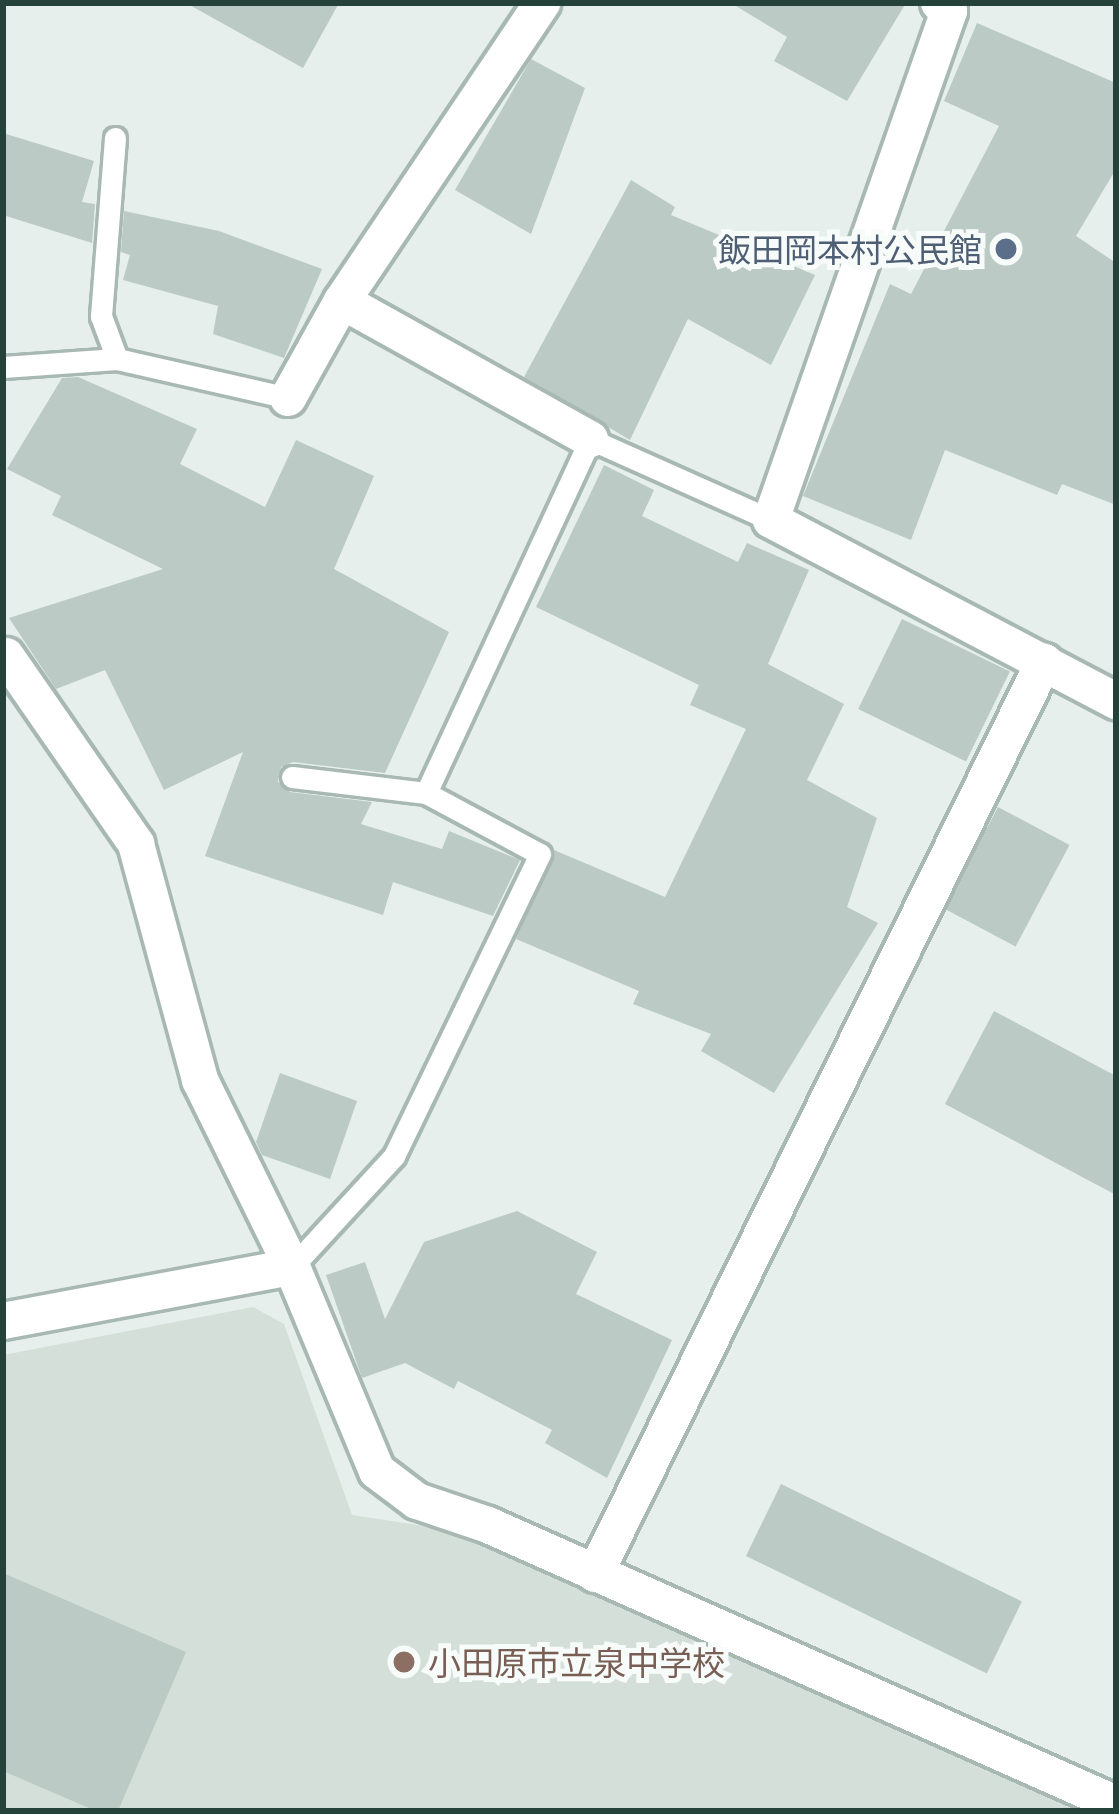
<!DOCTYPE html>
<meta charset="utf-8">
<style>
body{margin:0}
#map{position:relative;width:1119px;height:1814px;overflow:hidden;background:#e6efeb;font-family:Commissioner,"Noto Sans JP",sans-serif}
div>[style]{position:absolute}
.built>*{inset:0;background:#d4dfda}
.building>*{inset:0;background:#bbcac4;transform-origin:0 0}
.roads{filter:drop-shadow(3px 0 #a8b8b2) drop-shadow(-3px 0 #a8b8b2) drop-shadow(0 3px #a8b8b2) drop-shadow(0 -3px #a8b8b2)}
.service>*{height:21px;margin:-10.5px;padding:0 10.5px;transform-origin:10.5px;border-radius:10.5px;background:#fff}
.minor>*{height:36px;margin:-18px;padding:0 18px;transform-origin:18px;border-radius:18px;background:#fff}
.dots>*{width:33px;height:33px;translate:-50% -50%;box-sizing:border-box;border:6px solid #f7fbf9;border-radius:50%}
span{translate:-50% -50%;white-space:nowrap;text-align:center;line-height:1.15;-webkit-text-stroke:10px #f7fbf9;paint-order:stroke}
.service-label{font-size:33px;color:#4e5e75}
.right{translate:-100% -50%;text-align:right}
.education-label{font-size:33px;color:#785e54}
.left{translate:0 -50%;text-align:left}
.frame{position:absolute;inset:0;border:6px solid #24423a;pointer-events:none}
</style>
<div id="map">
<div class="built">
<i style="clip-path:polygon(253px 1307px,284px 1324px,352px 1515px,496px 1537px,1104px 1811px,3px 1811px,3px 1355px)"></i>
</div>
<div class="building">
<i style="clip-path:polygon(186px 3px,339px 3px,303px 68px)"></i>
<i style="clip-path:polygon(731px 3px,906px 3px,847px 101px,774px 61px,787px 37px)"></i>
<i style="clip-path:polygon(977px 23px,1116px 83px,1116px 169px,1076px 236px,1116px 263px,1116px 505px,1062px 484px,1057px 495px,945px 450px,911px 540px,803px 496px,890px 284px,911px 294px,999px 126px,944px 101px)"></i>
<i style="clip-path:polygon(531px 59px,585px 88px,531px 234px,455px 190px)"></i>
<i style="clip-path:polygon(3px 133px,94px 161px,82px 202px,95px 204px,92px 243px,3px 215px)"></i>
<i style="clip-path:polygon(631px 180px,675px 207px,671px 215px,815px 275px,771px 365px,688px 319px,630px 440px,524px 377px)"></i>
<i style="clip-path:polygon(124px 211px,219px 231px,322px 269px,284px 358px,213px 334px,218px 306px,123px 280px,130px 255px,121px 252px)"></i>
<i style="clip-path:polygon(78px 377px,197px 429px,180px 464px,265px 507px,296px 440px,374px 476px,334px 569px,449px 632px,385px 773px,293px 762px,281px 767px,278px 782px,290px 792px,372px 802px,361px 824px,442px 849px,449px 831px,520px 860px,493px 916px,393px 882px,383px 915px,205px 856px,243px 752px,164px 790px,105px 670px,56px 689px,9px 618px,163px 569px,52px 515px,61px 496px,7px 469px,62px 378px)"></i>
<i style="clip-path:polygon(604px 465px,654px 490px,642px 516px,738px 562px,747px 543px,809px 570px,768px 664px,844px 704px,807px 780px,877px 818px,847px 907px,878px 923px,774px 1093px,701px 1051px,711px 1034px,633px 1004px,639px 991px,516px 939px,554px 850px,665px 897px,746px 729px,690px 705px,699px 685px,536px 607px)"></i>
<i style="left:902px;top:619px;width:120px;height:100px;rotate:26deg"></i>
<i style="left:998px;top:807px;width:81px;height:115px;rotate:28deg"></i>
<i style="clip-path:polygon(994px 1011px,1116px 1076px,1116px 1195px,945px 1104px)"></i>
<i style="clip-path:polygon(280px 1073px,357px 1101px,330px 1179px,262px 1155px,256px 1142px)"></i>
<i style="clip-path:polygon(517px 1211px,597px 1252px,576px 1294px,672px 1340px,607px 1478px,545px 1443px,552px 1430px,458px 1381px,454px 1389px,405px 1363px,362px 1378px,326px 1275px,365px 1262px,385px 1319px,424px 1242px)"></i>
<i style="left:781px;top:1484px;width:268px;height:80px;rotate:26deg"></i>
<i style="clip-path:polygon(3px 1573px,186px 1652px,118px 1811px,96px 1811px,3px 1771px)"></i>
</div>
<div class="roads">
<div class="service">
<i style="left:115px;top:138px;width:179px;rotate:94.5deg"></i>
<i style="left:101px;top:316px;width:46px;rotate:69.6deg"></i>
<i style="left:117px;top:359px;width:175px;rotate:12.8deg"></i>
<i style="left:3px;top:367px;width:114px;rotate:-4deg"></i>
<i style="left:292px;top:777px;width:135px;rotate:6.8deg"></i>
<i style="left:426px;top:793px;width:129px;rotate:28.2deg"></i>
<i style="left:540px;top:854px;width:335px;rotate:115.8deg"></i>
<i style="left:394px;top:1156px;width:151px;rotate:132.6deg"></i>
<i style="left:426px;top:793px;width:390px;rotate:-65.1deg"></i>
<i style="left:590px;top:439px;width:198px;rotate:24.1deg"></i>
</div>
<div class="minor">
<i style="left:939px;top:3px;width:13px;rotate:39deg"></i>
<i style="left:949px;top:11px;width:539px;rotate:109.28deg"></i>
<i style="left:771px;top:520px;width:390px;rotate:27.7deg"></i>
<i style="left:342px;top:301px;width:284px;rotate:29.1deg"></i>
<i style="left:288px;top:398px;width:111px;rotate:-60.9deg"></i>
<i style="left:342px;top:301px;width:359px;rotate:-56.1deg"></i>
<i style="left:6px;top:656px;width:229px;rotate:55.3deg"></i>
<i style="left:136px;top:844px;width:245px;rotate:74.8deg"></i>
<i style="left:200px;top:1080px;width:208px;rotate:63.8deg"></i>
<i style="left:292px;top:1267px;width:221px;rotate:67.4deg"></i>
<i style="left:377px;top:1471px;width:50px;rotate:36.9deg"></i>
<i style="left:417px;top:1501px;width:75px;rotate:18.7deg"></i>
<i style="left:488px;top:1525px;width:687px;rotate:23.95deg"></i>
<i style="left:3px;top:1321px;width:294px;rotate:-10.6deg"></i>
<i style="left:595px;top:1574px;width:1017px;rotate:-63.79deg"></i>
</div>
</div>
<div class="dots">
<i style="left:1006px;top:249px;background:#5c6f8a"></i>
<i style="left:404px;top:1662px;background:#8d6e63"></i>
</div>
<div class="service-label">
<span class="right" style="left:982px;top:249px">飯田岡本村公民館</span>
</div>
<div class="education-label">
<span class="left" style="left:428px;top:1662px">小田原市立泉中学校</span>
</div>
<div class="frame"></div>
</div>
